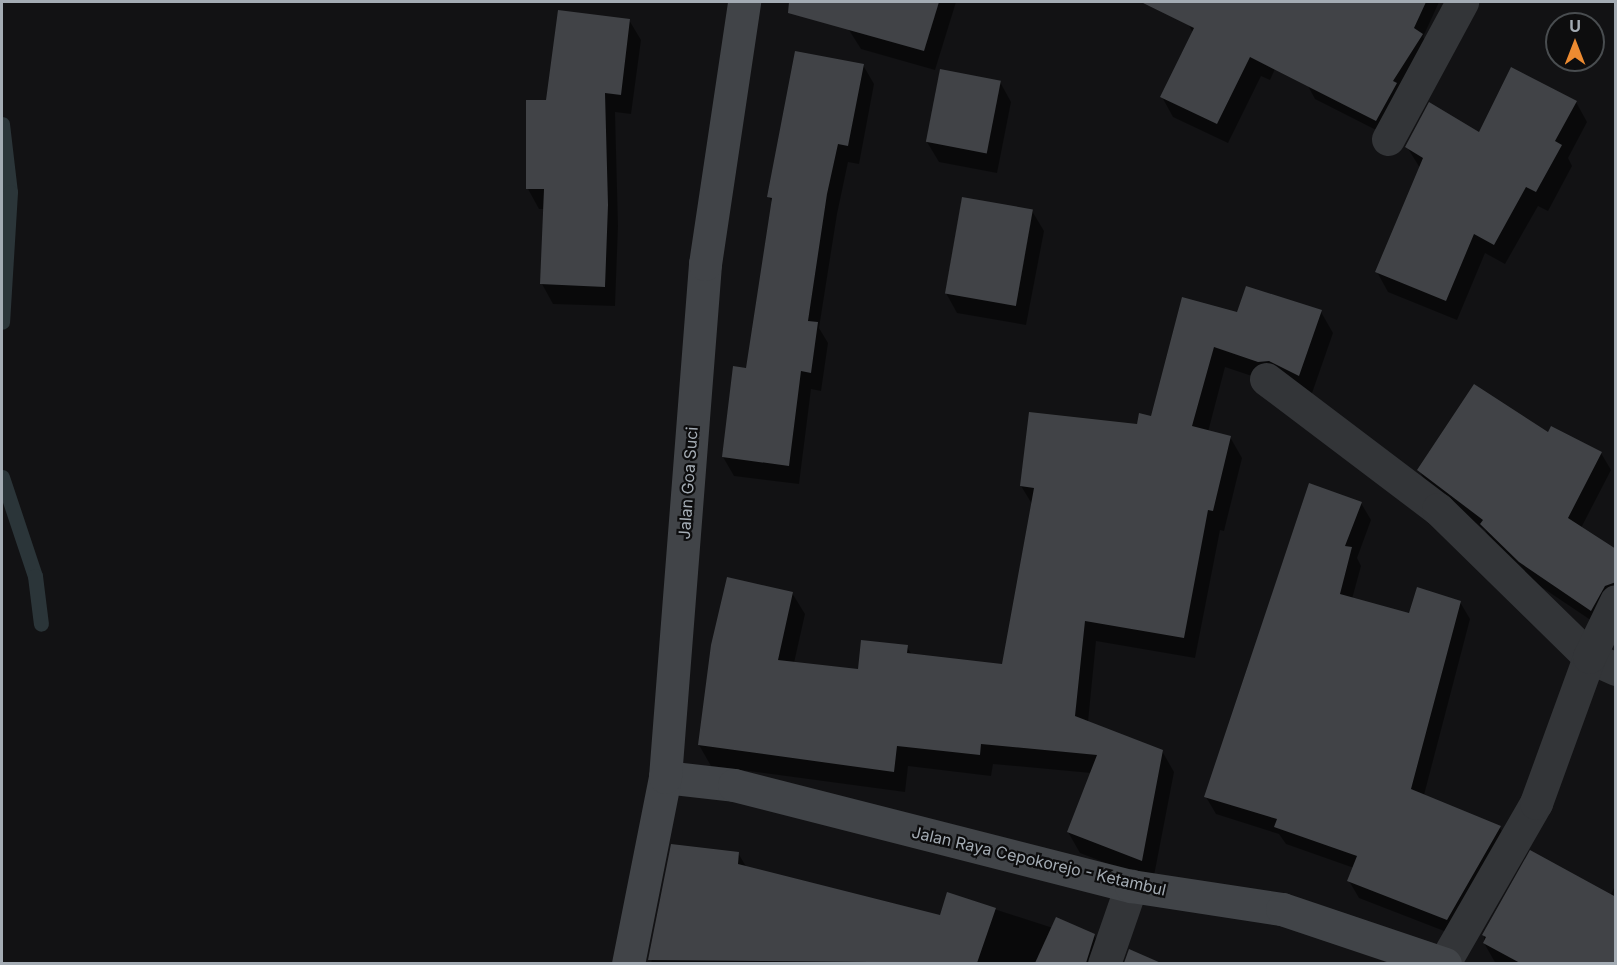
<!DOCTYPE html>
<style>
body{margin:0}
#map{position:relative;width:1617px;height:965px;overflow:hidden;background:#121214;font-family:Inter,sans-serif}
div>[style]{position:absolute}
.shadow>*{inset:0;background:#0007}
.stream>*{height:15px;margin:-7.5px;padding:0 7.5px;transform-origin:7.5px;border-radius:7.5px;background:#2b3539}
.building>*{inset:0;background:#414347;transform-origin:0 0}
.street>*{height:33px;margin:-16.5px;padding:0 16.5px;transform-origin:16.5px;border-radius:16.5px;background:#333538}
.secondary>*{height:33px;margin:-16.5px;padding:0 16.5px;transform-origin:16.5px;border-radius:16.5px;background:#414448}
span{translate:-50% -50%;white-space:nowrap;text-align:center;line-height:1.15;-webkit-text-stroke:4.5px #0d0d0e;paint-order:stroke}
.street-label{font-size:16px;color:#a4acb4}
.frame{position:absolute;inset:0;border:3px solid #a4acb4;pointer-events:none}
.north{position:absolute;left:1545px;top:12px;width:60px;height:60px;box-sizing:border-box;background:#0d0d0e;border:2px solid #494d50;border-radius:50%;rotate:0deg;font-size:16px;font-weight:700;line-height:24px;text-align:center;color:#a4acb4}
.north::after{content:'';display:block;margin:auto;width:21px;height:27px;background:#ed8b31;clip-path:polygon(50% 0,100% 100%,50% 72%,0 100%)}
</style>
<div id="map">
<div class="shadow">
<i style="clip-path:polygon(858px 2px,956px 2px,935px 70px,861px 49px,849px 30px)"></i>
<i style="clip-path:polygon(1172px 2px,1305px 2px,1270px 80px,1261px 76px,1228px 143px,1173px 117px,1162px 97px,1193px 33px,1189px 25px,1196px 11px)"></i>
<i style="clip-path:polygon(1360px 2px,1439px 2px,1423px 37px,1430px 48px,1384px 134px,1315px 99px,1308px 86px)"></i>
<i style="clip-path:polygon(629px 20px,641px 40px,631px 114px,615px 112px,618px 226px,615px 306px,553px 304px,542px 284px,544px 209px,539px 209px,528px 189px,548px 101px)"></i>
<i style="clip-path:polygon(863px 65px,874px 84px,859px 164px,848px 162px,837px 214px,819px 328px,828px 343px,821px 391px,811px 389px,799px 484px,734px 476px,723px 457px,747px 370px,773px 204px,769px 197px)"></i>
<i style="clip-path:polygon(1000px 82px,1011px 102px,997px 173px,939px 162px,927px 142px)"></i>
<i style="clip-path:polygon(1576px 102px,1587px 122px,1568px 158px,1572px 166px,1548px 211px,1538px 206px,1505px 264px,1485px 253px,1457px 320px,1388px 292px,1377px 272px,1420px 168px,1407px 147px,1480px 134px)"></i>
<i style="clip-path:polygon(1032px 211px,1044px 231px,1026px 325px,957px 313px,946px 293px)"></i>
<i style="clip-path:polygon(1321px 312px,1333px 333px,1311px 396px,1225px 367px,1208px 432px,1230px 437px,1242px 458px,1224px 531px,1220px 530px,1195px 658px,1096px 641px,1088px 722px,1162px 751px,1174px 772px,1153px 881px,1080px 853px,1068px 832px,1091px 773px,993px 764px,991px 776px,908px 766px,905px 792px,711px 766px,699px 745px,792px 593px,805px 614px,794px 663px,859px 670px,907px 647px,912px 655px,1003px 666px,1032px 504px,1021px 486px,1152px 418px,1238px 314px)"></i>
<i style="clip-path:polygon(1549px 434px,1601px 453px,1611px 470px,1581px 528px,1616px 551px,1616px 603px,1601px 627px,1531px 580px,1492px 542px,1485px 530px,1429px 488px,1419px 470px)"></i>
<i style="clip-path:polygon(1361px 503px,1371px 520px,1357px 558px,1361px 566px,1352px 599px,1410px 614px,1460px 602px,1470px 619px,1424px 795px,1500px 828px,1510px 845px,1457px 936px,1359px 898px,1349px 881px,1354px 868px,1286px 844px,1279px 834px,1216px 814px,1206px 797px)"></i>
<i style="clip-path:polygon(672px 845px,738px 853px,747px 868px,941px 917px,948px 894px,1053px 928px,1094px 935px,1103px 952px,1099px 964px,651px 964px)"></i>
<i style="clip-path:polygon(1616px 884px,1616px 964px,1496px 964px,1484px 943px,1484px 935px,1610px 896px)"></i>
</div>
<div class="stream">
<i style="left:2px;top:124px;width:68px;rotate:83.3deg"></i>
<i style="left:10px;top:192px;width:130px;rotate:93.5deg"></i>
<i style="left:2px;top:477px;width:104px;rotate:71.6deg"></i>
<i style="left:35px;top:576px;width:48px;rotate:82.9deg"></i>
</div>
<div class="building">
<i style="clip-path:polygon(789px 2px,939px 2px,924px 51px,788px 13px)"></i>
<i style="clip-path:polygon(1141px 2px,1426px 2px,1414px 28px,1423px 34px,1393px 81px,1397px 83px,1376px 121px,1250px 57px,1217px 124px,1160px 97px,1194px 28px)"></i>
<i style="clip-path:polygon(558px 10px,630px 19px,621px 95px,605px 93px,608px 205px,605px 287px,540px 284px,544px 189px,526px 189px,526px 100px,546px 100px)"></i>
<i style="clip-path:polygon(795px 51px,864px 64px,848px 146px,838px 144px,827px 194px,808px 321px,818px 322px,811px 373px,801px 371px,789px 466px,722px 457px,733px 366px,746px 368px,772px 198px,767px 197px)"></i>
<i style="clip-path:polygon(1511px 67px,1577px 101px,1555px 141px,1562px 145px,1536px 192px,1526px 187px,1494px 245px,1474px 234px,1446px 301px,1375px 272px,1423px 158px,1405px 147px,1429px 102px,1479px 132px)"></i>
<i style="left:940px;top:69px;width:62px;height:74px;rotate:11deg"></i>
<i style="left:962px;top:197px;width:72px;height:98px;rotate:10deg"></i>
<i style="clip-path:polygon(1246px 286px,1322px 310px,1299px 376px,1269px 361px,1258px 362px,1214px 347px,1192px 426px,1231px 436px,1213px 511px,1208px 510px,1184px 638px,1085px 621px,1075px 716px,1163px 750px,1142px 861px,1067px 832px,1097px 755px,981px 744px,980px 755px,897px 746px,894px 772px,698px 745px,711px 645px,727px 577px,793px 592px,778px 660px,858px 669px,861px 640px,908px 645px,907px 653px,1002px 664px,1034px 488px,1020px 486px,1029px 412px,1137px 424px,1139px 413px,1151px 416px,1182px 297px,1237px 312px)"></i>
<i style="clip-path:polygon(1474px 384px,1548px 432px,1551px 426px,1602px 452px,1568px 518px,1616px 549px,1616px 582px,1605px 586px,1591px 611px,1519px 562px,1480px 524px,1483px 520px,1417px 470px)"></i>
<i style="clip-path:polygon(1309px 483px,1362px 502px,1345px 546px,1352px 547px,1340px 594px,1409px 613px,1417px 587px,1461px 601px,1411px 789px,1501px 826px,1447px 920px,1347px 881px,1357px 856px,1274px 827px,1277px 819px,1204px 797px)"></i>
<i style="clip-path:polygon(671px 844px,739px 852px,738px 864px,940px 915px,947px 892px,996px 908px,977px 963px,648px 960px)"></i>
<i style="clip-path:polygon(1530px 850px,1616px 897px,1616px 963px,1520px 963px,1483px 943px,1486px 937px,1482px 935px)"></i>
<i style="clip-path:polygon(1056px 917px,1095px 934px,1086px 963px,1035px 963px)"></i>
<i style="clip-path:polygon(1129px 949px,1161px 963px,1124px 963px)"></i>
</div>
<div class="street">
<i style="left:1388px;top:139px;width:156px;rotate:-61.6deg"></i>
<i style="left:1266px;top:379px;width:216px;rotate:37.1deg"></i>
<i style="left:1438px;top:509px;width:211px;rotate:44.4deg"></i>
<i style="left:1589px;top:657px;width:30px;rotate:24deg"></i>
<i style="left:1444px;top:963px;width:185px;rotate:-60.1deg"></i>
<i style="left:1536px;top:803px;width:155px;rotate:-70deg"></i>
<i style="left:1589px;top:657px;width:62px;rotate:-64.3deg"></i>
<i style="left:1104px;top:964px;width:83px;rotate:-70.9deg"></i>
</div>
<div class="secondary">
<i style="left:665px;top:777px;width:69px;rotate:6.6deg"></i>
<i style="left:734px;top:785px;width:410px;rotate:14.3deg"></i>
<i style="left:1131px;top:886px;width:153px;rotate:8.7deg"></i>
<i style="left:1282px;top:909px;width:172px;rotate:18.6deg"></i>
<i style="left:628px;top:964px;width:191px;rotate:-78.8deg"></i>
<i style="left:665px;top:777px;width:515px;rotate:-85.54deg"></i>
<i style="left:705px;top:264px;width:265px;rotate:-81.5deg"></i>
</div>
<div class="street-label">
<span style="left:688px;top:483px;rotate:-86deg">Jalan Goa Suci</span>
<span style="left:1039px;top:861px;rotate:13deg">Jalan Raya Cepokorejo - Ketambul</span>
</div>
<div class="frame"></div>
<div class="north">U</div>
</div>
